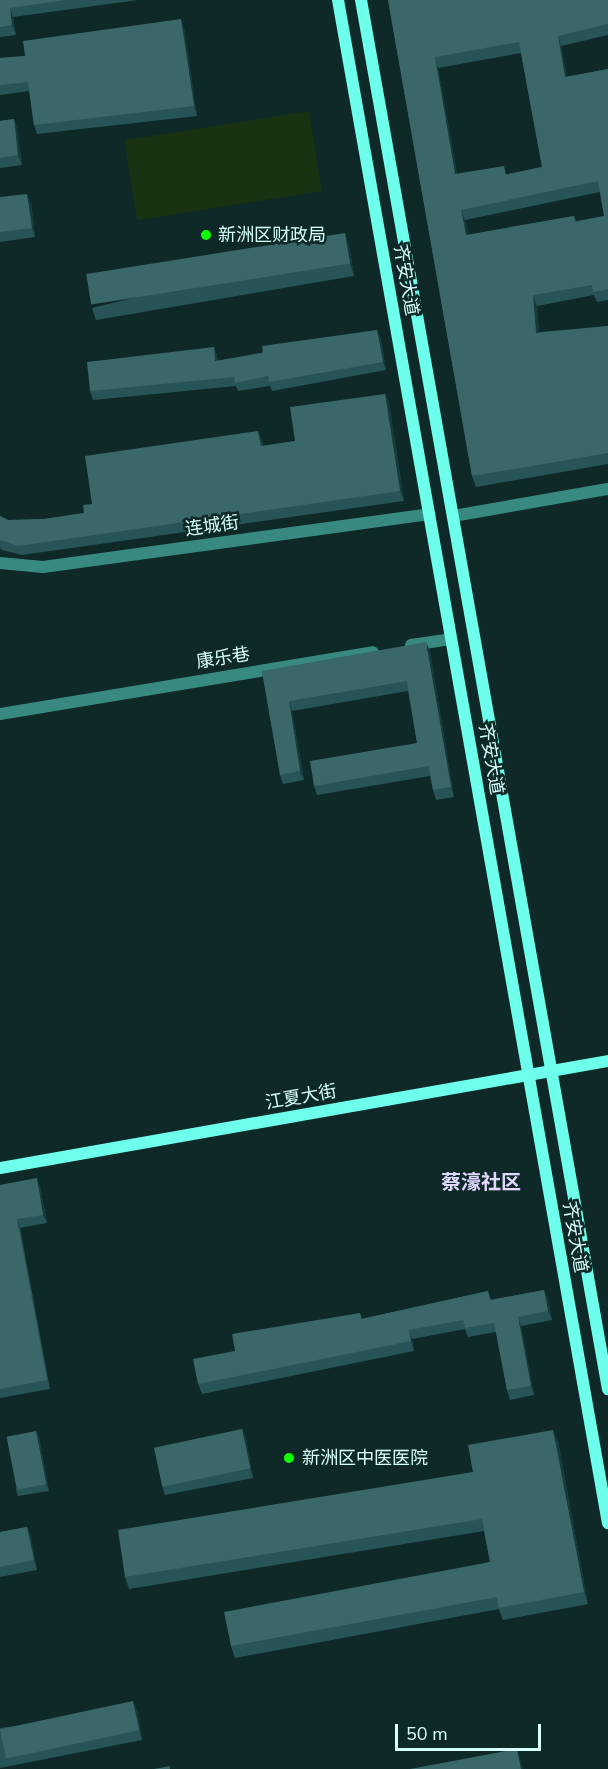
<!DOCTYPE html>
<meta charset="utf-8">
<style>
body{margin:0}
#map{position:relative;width:608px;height:1769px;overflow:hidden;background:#0f2828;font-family:"Nunito Sans","Noto Sans SC",sans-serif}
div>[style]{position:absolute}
.green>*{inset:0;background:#183311;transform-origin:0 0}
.street>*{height:12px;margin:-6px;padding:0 6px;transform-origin:6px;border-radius:6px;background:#388980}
.secondary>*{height:12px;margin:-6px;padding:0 6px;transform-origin:6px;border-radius:6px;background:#6dffec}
.wall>*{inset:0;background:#275557}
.shaded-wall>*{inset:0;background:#163b3c;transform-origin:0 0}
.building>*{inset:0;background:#3a6768;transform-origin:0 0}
.dots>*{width:16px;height:16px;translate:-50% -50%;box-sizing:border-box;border:3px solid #0f2828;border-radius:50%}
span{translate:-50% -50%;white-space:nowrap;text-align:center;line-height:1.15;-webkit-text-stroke:5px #0f2828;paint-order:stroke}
.poi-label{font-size:18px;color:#d6fffd}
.left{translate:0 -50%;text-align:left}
.street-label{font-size:18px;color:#d6fffd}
.neighbourhood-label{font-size:20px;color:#e0d8ff;font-weight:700}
.scale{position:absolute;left:395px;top:1724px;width:146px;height:27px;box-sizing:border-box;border:3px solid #d6fffd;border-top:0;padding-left:8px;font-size:18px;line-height:21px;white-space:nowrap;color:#d6fffd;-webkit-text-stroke:4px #0f2828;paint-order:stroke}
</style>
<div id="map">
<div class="green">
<i style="left:309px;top:111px;width:81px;height:187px;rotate:81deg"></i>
</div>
<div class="street">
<i style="left:453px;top:516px;width:157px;rotate:-9.9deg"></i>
<i style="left:0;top:563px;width:43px;rotate:5.3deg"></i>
<i style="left:43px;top:567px;width:390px;rotate:-7.8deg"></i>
<i style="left:411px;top:645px;width:40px;rotate:-8.5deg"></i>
<i style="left:0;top:714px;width:378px;rotate:-9.4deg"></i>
</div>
<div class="secondary">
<i style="left:338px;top:0;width:1547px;rotate:79.95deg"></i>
<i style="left:361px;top:0;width:1411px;rotate:79.92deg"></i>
<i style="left:0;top:1168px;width:617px;rotate:-9.98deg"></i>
</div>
<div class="wall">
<i style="clip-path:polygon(0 0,138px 0,13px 17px,16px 35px,0 37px)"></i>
<i style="clip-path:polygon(evenodd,388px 0,608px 0,608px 35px,561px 46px,567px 77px,608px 69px,608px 300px,597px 302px,594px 295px,537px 306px,539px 332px,608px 326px,608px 464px,476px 487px,472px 476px,388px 0,521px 53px,542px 167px,507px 174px,457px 174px,438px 68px,521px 53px,388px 0,600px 192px,604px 216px,576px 221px,574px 216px,468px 235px,465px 220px,600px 192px)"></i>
<i style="clip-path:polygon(184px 28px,197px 116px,37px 134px,34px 125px,29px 91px,0 95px,0 58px,25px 56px)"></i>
<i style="clip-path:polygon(14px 119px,17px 129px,22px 165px,0 168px,0 121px)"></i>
<i style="clip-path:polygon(0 197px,31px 203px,35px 237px,0 242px)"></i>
<i style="clip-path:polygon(349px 245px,354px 276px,96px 320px,92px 308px)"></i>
<i style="clip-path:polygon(377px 330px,381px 339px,386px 370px,272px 391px,270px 386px,238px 391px,236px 386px,93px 400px,90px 391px,214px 347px,217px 356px,218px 361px)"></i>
<i style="clip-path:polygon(385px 394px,389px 403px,404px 501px,22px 555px,2px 550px,0 548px,0 516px,8px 520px,44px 519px,84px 513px,92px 504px,262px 440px,263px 446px,295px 441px)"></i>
<i style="clip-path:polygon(430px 651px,454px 797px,436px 800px,433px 790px,430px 776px,317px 795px,314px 786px,417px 743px,408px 691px,292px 711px,304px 780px,283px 784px,280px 775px,262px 671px)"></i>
<i style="clip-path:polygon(0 1185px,40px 1186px,47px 1223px,20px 1228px,50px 1389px,0 1398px)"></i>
<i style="clip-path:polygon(544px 1290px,548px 1299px,552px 1320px,521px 1326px,534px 1395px,510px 1400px,507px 1390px,496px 1332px,468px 1337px,465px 1329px,412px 1339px,414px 1351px,202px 1394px,198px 1384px,235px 1351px,360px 1313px,362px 1319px,488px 1291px,491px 1300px)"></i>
<i style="clip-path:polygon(242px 1429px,246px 1439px,253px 1478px,165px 1495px,162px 1485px)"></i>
<i style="clip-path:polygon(36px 1431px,39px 1437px,49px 1491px,18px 1496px,16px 1490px)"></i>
<i style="clip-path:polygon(558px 1441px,588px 1604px,503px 1620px,499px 1609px,235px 1658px,231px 1646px,490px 1562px,484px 1531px,129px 1589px,125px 1577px,473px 1472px)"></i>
<i style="clip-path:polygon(27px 1527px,31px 1537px,37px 1570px,0 1577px,0 1532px)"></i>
<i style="clip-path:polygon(137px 1710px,142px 1740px,0 1768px,0 1728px)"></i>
</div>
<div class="shaded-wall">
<i style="clip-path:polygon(10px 8px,13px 17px,16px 35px,12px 25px)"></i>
<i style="clip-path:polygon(181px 19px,184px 28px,197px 116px,194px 106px)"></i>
<i style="clip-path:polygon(558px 36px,561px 46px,569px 87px,565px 77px)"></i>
<i style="clip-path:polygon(435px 57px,438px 68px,459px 185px,455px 174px)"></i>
<i style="clip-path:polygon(14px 119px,17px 129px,22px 165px,18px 155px)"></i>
<i style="clip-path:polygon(27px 194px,31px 203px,35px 237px,32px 228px)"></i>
<i style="clip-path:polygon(461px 210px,465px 220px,470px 246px,466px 235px)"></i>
<i style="clip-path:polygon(345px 233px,349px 245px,354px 276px,350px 264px)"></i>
<i style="clip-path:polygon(533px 295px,537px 306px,540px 343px,536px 333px)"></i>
<i style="clip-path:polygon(377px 330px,381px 339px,386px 370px,383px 362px)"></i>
<i style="clip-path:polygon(214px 347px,217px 356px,219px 370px,215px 361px)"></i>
<i style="clip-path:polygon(385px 394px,389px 403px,404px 501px,400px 491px)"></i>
<i style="clip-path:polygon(258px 431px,262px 440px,264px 456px,261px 446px)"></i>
<i style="clip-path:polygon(426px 642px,430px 651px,454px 797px,451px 787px)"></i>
<i style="clip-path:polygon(289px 701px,292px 711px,304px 780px,300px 771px)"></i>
<i style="clip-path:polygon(37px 1178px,40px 1186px,47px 1223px,43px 1215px)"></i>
<i style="left:17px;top:1219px;width:9px;height:164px;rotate:72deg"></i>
<i style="clip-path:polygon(544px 1290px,548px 1299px,552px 1320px,548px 1311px)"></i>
<i style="clip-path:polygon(518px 1317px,521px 1326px,534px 1395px,531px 1386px)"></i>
<i style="clip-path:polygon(409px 1330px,412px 1339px,414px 1351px,411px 1341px)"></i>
<i style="clip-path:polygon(242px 1429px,246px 1439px,253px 1478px,250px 1468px)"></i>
<i style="clip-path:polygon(553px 1430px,558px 1441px,588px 1604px,584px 1592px)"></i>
<i style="clip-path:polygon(36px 1431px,39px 1437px,49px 1491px,46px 1484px)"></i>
<i style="clip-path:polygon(27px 1527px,31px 1537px,37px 1570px,34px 1560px)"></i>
<i style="clip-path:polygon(133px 1701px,137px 1710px,142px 1740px,139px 1730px)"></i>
<i style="clip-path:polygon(517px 1749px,521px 1761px,523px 1769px,521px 1769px)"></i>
</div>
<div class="building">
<i style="clip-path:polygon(0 0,65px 0,10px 8px,12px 25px,0 27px)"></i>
<i style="clip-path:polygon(evenodd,388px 0,608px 0,608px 24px,558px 36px,565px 77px,608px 69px,608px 289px,593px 292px,592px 285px,533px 295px,536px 333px,608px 326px,608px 453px,472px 476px,388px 0,519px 42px,542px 167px,506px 175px,504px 166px,455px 174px,435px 57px,519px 42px,388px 0,598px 181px,604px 216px,575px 222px,574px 216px,466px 235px,461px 210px,598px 181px)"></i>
<i style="clip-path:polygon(181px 19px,194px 106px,34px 125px,28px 82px,0 85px,0 58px,25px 56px,23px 41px)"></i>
<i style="clip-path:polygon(14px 119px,18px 155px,0 158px,0 121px)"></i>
<i style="clip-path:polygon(27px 194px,32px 228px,0 232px,0 197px)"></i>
<i style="left:345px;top:233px;width:31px;height:262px;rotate:81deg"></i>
<i style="clip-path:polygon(377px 330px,383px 362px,269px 382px,268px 376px,235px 383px,234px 377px,90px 391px,87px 362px,214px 347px,215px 361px,263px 353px,262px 346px)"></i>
<i style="clip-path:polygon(385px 394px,400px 491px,18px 546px,0 540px,0 516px,8px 520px,44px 519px,84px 513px,83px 505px,92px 504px,85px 456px,258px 431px,261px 446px,295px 441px,290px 407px)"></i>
<i style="clip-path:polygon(426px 642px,451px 787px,433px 790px,429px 766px,314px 786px,310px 761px,417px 743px,407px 681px,289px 701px,300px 771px,280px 775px,262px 671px)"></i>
<i style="clip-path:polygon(37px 1178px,43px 1215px,17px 1219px,47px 1380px,0 1389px,0 1185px)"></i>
<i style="clip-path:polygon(544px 1290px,548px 1311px,518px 1317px,531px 1386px,507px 1390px,494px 1323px,465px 1328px,463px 1320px,409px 1330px,411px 1341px,198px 1384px,193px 1359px,235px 1351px,232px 1334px,360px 1313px,361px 1319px,488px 1291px,490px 1300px)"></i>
<i style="left:242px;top:1429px;width:40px;height:90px;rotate:78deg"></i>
<i style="clip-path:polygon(553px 1430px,584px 1592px,499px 1608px,497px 1597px,231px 1646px,224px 1612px,490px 1562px,482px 1519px,125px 1577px,118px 1530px,473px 1472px,468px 1445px)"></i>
<i style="left:36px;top:1431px;width:54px;height:30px;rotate:79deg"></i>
<i style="clip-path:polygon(27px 1527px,34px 1560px,0 1567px,0 1532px)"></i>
<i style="left:133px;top:1701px;width:30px;height:136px;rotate:78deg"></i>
<i style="clip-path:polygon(517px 1749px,521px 1769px,410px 1769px)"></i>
<i style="clip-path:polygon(170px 1766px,170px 1769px,154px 1769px)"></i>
</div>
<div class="dots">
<i style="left:206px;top:235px;background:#0fff02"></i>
<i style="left:289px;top:1458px;background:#0fff02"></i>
</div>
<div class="poi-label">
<span class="left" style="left:218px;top:235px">新洲区财政局</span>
<span class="left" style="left:302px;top:1458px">新洲区中医医院</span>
</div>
<div class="street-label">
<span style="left:406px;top:280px;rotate:80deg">齐安大道</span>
<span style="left:212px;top:526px;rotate:-8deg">连城街</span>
<span style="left:223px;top:658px;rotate:-9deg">康乐巷</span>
<span style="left:491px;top:759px;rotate:80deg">齐安大道</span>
<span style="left:301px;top:1097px;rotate:-10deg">江夏大街</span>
<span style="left:575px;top:1237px;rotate:80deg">齐安大道</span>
</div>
<div class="neighbourhood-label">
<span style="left:481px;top:1182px">蔡濠社区</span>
</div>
<div class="scale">50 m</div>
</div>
